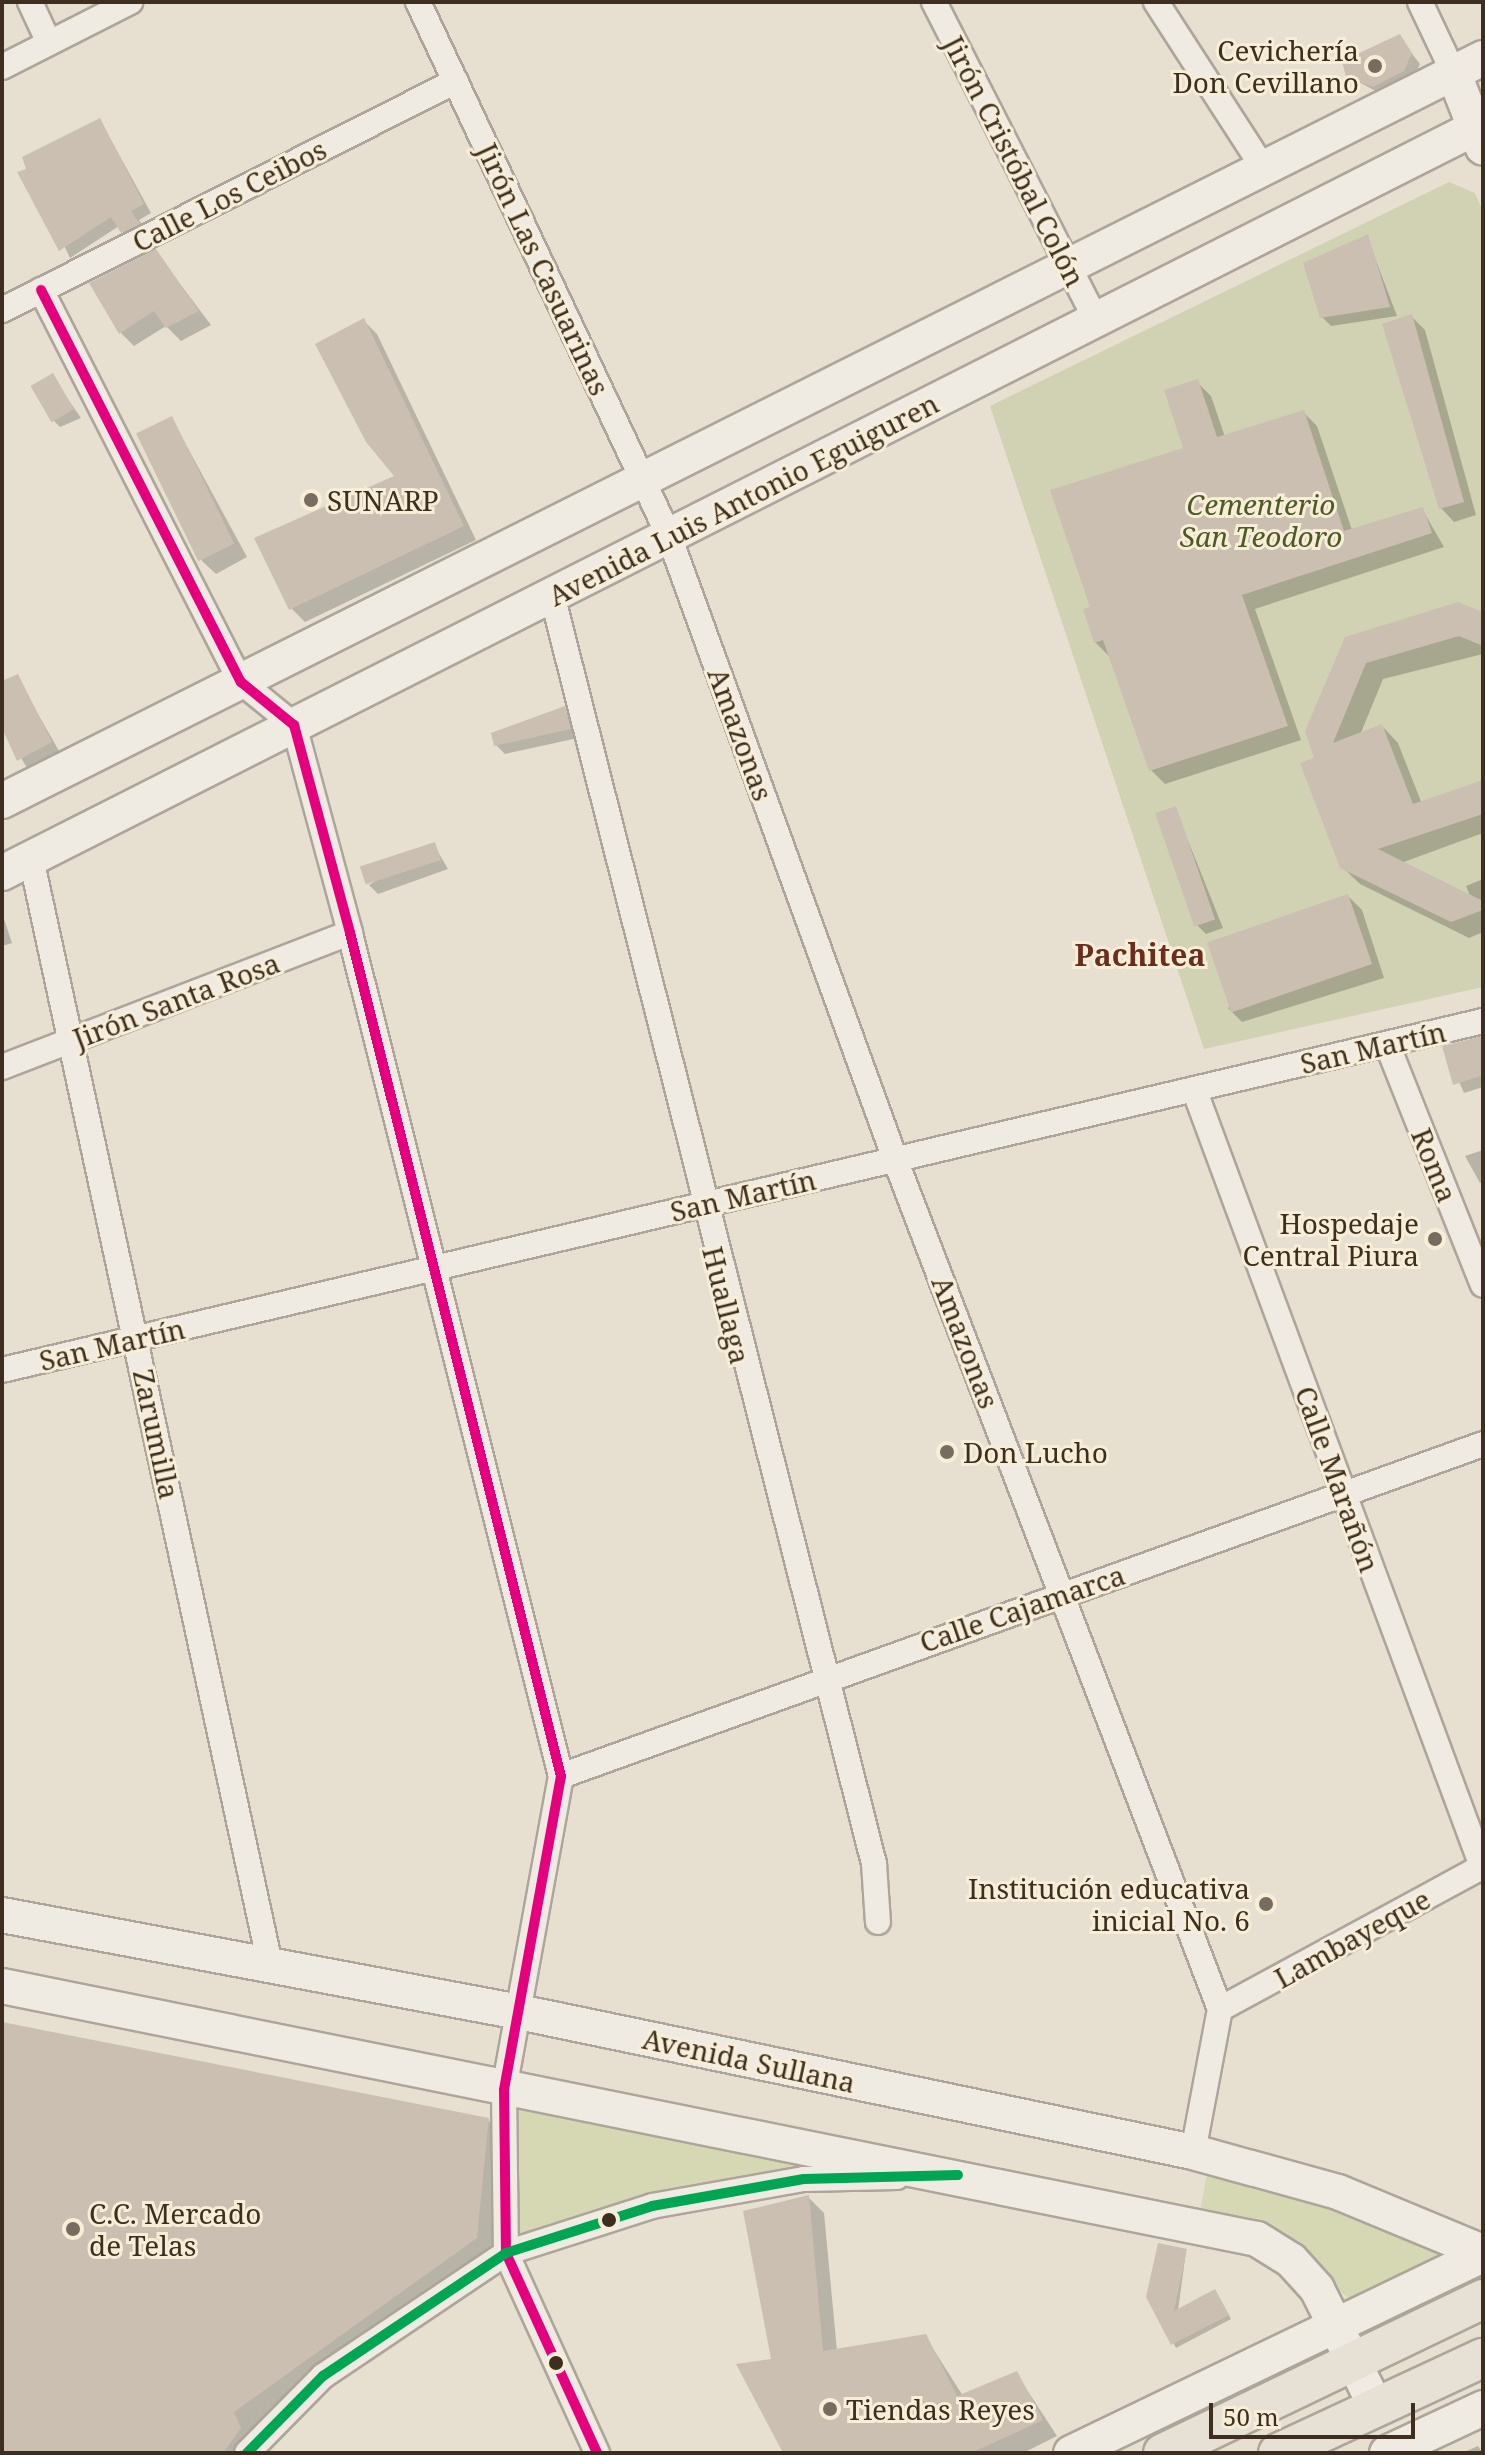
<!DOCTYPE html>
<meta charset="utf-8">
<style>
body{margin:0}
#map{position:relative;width:1485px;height:2455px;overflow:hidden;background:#e7e0d1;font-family:"Noto Serif",serif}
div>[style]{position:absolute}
.green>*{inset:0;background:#d6d7b3}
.cemetery>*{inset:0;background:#d1d1b3}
.shadow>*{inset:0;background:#0003}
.building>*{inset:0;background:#cbbfb2;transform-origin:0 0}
.roads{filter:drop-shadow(2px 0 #ada599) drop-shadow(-2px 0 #ada599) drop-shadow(0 2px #ada599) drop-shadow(0 -2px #ada599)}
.street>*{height:24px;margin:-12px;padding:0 12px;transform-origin:12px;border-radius:12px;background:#efebe3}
.secondary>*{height:34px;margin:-17px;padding:0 17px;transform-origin:17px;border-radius:17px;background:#efebe3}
.primary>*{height:38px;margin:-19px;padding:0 19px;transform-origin:19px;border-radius:19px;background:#e6e1d4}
.bus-1>*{height:10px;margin:-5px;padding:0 5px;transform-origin:5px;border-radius:5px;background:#e5007d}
.bus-2>*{height:10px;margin:-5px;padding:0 5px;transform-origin:5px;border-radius:5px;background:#00a651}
.dots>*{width:22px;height:22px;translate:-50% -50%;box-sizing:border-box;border:4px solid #f7eed8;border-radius:50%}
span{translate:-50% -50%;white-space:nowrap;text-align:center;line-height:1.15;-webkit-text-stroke:6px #f7eed8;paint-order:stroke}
.poi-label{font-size:28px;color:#3d2e20}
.right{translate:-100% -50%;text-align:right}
.left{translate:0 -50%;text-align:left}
.street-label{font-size:28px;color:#3d2e20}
.park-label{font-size:28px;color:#4d5a26;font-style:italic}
.neighbourhood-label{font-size:30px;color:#6b2e1e;font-weight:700}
.frame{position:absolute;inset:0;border:4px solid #3d2e20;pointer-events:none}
.scale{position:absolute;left:1209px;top:2403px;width:206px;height:36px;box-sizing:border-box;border:4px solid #3d2e20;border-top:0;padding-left:10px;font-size:24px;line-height:28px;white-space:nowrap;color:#3d2e20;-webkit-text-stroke:6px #f7eed8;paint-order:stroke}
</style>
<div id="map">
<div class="green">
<i style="clip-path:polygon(504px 2090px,958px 2175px,804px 2179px,506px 2253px)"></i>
<i style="clip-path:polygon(1208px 2169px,1384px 2220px,1452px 2253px,1349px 2299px,1279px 2235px,1200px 2211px)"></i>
</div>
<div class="cemetery">
<i style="clip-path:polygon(1449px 182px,1475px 193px,1483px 212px,1483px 987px,1204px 1049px,990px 406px)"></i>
</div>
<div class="shadow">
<i style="clip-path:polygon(1399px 37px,1420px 64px,1413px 79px,1383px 95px,1348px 76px)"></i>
<i style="clip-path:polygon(100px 120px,151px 213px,139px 220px,147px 233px,132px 241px,119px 226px,70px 258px,29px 170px)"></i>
<i style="clip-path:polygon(1367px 237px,1397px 316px,1331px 326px,1322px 317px)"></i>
<i style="clip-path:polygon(156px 252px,211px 325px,181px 341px,166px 326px,134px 346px,121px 333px)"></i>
<i style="clip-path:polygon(1411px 316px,1425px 330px,1476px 515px,1454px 522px,1441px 508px)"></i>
<i style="clip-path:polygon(364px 321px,377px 334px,476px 540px,305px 622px,291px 608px,398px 477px)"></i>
<i style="clip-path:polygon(52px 376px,81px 418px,60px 427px,51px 418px)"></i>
<i style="clip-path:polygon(1197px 382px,1211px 396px,1225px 437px,1303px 412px,1317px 426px,1352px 530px,1422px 509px,1444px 547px,1255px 609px,1301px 740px,1165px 784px,1151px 770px,1109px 656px,1095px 642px,1093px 609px,1186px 450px)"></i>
<i style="clip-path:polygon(172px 419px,247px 557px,216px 574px,202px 561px)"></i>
<i style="clip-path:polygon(1483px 614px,1483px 654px,1383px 679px,1360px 735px,1382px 726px,1398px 743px,1422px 804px,1483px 784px,1483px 833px,1401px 863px,1470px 896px,1466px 886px,1483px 879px,1483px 932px,1469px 938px,1360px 884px,1342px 867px,1316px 759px,1346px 639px)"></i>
<i style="clip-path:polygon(17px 677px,59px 751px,27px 768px,2px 725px,2px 684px)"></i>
<i style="clip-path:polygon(564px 708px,578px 738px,505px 754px,496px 745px)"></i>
<i style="clip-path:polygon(1175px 808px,1223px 928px,1206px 934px,1197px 925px)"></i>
<i style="clip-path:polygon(434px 845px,448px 869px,378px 894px,369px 885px)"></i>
<i style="clip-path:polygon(1348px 896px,1362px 910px,1384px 978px,1242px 1022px,1228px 1008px)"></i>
<i style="clip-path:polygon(2px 913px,12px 943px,2px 946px)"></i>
<i style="clip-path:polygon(1483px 1037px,1483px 1087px,1464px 1093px,1444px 1048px)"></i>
<i style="clip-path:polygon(1483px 1150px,1483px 1182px,1480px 1183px,1465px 1156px)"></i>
<i style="clip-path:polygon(2px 2024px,488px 2120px,507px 2139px,495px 2257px,251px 2431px,254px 2453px,2px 2453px)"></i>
<i style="clip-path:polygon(808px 2197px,824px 2213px,837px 2351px,925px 2336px,963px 2396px,1016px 2373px,1057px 2436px,1023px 2453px,786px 2453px,773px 2361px)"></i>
<i style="clip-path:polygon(1186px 2251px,1178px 2311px,1218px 2295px,1231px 2319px,1176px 2348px,1149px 2296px)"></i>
<i style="clip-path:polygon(1478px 2446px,1483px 2453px,1462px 2453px)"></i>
</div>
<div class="building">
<i style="clip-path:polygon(1400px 34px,1412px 53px,1404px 71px,1373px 87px,1346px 77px,1342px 61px)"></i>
<i style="clip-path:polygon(100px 118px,144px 204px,131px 211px,140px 224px,121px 233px,111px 217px,59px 251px,17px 172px,26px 169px,22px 157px)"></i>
<i style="clip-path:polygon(1368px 234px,1390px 307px,1320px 318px,1303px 263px)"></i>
<i style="clip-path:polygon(156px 249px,199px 311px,166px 328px,154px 311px,119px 334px,89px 283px)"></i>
<i style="clip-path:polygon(1412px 314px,1464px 502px,1439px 509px,1382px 324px)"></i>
<i style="clip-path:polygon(364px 318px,464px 526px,289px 610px,254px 538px,394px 476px,366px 442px,315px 344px)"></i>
<i style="left:53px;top:373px;width:42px;height:26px;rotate:60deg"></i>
<i style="clip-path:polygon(1198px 379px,1217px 437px,1304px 410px,1344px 531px,1423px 507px,1432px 533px,1242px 595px,1288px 726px,1149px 771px,1103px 640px,1094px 643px,1083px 609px,1090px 607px,1050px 490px,1183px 448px,1164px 390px)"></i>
<i style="left:172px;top:416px;width:142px;height:40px;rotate:64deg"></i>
<i style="clip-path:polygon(1458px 602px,1483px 612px,1483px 646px,1459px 636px,1366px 663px,1333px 743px,1382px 724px,1413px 804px,1483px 780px,1483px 814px,1378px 849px,1483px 901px,1483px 910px,1451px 922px,1340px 868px,1300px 763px,1314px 758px,1305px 731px,1345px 637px)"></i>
<i style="clip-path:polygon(18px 674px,52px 742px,17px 761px,2px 728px,2px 681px)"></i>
<i style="clip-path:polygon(565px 706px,571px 729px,494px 746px,491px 733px)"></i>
<i style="left:1176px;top:806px;width:120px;height:22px;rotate:71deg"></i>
<i style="left:435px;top:842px;width:19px;height:79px;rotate:72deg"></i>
<i style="left:1348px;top:894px;width:74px;height:149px;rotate:71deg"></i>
<i style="clip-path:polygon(1483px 1036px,1483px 1075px,1453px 1085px,1442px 1046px)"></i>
<i style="clip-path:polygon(2px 2022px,489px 2118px,477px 2238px,234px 2412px,241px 2428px,223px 2453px,2px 2453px)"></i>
<i style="clip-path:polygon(809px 2195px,823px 2351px,926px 2334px,957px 2396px,1017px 2371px,1043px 2420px,971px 2453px,783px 2453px,736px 2364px,771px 2359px,743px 2211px)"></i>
<i style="clip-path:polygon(1158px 2243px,1187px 2249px,1174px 2311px,1215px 2289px,1229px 2315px,1171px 2345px,1146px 2297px)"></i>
</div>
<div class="roads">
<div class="street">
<i style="left:30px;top:2px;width:45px;rotate:65.1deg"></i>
<i style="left:418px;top:2px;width:590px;rotate:64.82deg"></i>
<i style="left:669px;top:536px;width:663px;rotate:70.06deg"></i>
<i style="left:895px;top:1159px;width:910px;rotate:69.08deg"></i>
<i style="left:1220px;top:2009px;width:146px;rotate:100.7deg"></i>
<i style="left:934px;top:2px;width:357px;rotate:63deg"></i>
<i style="left:1156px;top:2px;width:199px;rotate:57.1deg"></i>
<i style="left:1420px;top:2px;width:80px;rotate:64.7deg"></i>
<i style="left:2px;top:67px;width:144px;rotate:-26.9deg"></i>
<i style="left:41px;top:290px;width:440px;rotate:63deg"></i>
<i style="left:241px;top:682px;width:68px;rotate:39.1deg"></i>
<i style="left:294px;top:725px;width:215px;rotate:74.9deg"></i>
<i style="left:350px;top:933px;width:869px;rotate:75.95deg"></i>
<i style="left:561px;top:1776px;width:319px;rotate:100.3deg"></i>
<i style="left:504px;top:2090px;width:163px;rotate:89.3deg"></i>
<i style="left:506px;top:2253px;width:220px;rotate:65.5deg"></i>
<i style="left:2px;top:310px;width:508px;rotate:-26.77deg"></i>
<i style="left:552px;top:595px;width:1309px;rotate:75.76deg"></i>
<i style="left:874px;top:1864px;width:58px;rotate:86.1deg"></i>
<i style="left:31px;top:858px;width:1132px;rotate:77.81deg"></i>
<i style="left:1387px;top:1044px;width:259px;rotate:68.3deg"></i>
<i style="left:2px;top:1067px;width:373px;rotate:-21.1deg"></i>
<i style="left:1194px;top:1089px;width:832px;rotate:69.67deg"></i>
<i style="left:2px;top:1370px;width:1522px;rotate:-13.26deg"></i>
<i style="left:561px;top:1776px;width:980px;rotate:-19.8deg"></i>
<i style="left:1220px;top:2009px;width:299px;rotate:-28.5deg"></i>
<i style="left:247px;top:2453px;width:108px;rotate:-45.4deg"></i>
<i style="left:323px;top:2376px;width:220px;rotate:-33.9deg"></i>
<i style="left:506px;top:2253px;width:153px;rotate:-17.8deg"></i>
<i style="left:652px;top:2206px;width:154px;rotate:-10.1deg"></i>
<i style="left:804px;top:2179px;width:93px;rotate:-1.2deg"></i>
</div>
<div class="secondary">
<i style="left:1454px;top:74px;width:79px;rotate:68.6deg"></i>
<i style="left:2px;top:801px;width:1657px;rotate:-26.64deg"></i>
<i style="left:2px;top:873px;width:1660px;rotate:-26.83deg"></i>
<i style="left:2px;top:1915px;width:521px;rotate:10.62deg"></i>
<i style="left:514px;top:2011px;width:693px;rotate:11.73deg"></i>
<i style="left:1193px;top:2152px;width:150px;rotate:15.4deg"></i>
<i style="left:1338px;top:2192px;width:157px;rotate:22.5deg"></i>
<i style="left:2px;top:1986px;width:1280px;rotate:11.4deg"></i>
<i style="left:1257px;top:2239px;width:40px;rotate:32deg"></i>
<i style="left:1291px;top:2260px;width:39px;rotate:48deg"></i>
<i style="left:1317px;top:2289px;width:132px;rotate:63.4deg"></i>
<i style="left:1071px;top:2453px;width:457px;rotate:-25.7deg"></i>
<i style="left:1387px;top:2453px;width:106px;rotate:-25.1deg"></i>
</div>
<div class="primary">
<i style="left:1163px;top:2453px;width:355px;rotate:-25.7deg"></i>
<i style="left:1278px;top:2453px;width:226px;rotate:-24.9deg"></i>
</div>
</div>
<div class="bus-1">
<i style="left:41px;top:290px;width:440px;rotate:63deg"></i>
<i style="left:241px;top:682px;width:68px;rotate:39.1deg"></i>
<i style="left:294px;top:725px;width:215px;rotate:74.9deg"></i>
<i style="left:350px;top:933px;width:869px;rotate:75.95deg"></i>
<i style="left:561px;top:1776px;width:319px;rotate:100.3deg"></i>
<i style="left:504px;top:2090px;width:163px;rotate:89.3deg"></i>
<i style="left:506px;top:2253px;width:220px;rotate:65.5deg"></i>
</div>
<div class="bus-2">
<i style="left:247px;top:2453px;width:108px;rotate:-45.4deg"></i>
<i style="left:323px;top:2376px;width:220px;rotate:-33.9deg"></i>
<i style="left:506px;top:2253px;width:153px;rotate:-17.8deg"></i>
<i style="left:652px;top:2206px;width:154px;rotate:-10.1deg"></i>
<i style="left:804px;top:2179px;width:154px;rotate:-1.5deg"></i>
</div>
<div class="dots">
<i style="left:1375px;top:66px;background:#786c5e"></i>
<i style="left:311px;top:500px;background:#786c5e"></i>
<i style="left:1435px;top:1239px;background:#786c5e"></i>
<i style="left:947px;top:1452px;background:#786c5e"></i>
<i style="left:1266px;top:1904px;background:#786c5e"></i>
<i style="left:609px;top:2220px;background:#3d2e20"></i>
<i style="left:73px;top:2229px;background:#786c5e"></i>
<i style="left:556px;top:2363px;background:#3d2e20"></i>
<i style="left:830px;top:2409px;background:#786c5e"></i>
</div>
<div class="poi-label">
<span class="right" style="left:1359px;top:66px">Cevichería<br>Don Cevillano</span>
<span class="left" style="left:327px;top:500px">SUNARP</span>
<span class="right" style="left:1419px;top:1239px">Hospedaje<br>Central Piura</span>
<span class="left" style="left:963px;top:1452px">Don Lucho</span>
<span class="right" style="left:1250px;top:1904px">Institución educativa<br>inicial No. 6</span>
<span class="left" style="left:89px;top:2229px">C.C. Mercado<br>de Telas</span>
<span class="left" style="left:846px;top:2409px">Tiendas Reyes</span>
</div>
<div class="street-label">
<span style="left:1015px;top:161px;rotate:63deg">Jirón Cristóbal Colón</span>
<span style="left:229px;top:195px;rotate:-27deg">Calle Los Ceibos</span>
<span style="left:544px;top:269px;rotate:65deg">Jirón Las Casuarinas</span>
<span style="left:743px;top:499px;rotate:-27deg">Avenida Luis Antonio Eguiguren</span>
<span style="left:741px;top:734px;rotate:70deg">Amazonas</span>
<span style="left:176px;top:1000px;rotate:-21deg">Jirón Santa Rosa</span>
<span style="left:1373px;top:1047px;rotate:-13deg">San Martín</span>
<span style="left:1435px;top:1165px;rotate:68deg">Roma</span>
<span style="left:743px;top:1195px;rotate:-13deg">San Martín</span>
<span style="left:727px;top:1305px;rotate:76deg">Huallaga</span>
<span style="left:966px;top:1342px;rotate:69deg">Amazonas</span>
<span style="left:112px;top:1344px;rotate:-13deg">San Martín</span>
<span style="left:157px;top:1434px;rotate:78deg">Zarumilla</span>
<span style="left:1338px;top:1479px;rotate:70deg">Calle Marañón</span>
<span style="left:1022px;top:1608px;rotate:-19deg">Calle Cajamarca</span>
<span style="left:1352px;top:1938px;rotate:-29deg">Lambayeque</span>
<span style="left:749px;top:2060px;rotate:12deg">Avenida Sullana</span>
</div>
<div class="park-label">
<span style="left:1261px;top:520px">Cementerio<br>San Teodoro</span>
</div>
<div class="neighbourhood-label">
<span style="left:1140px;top:955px">Pachitea</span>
</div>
<div class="frame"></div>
<div class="scale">50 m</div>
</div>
